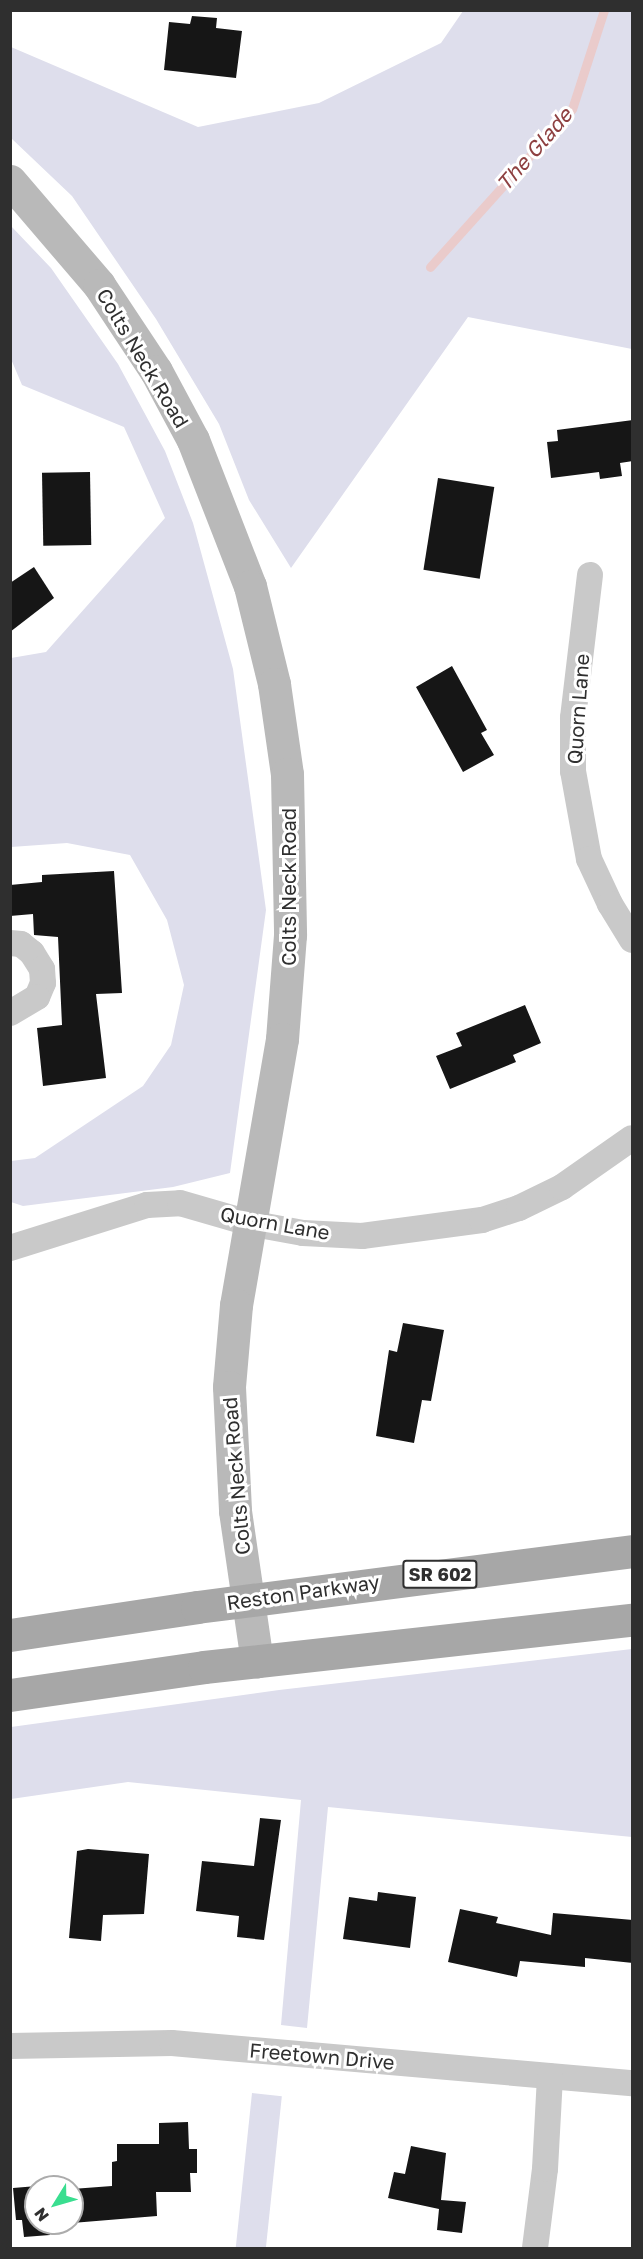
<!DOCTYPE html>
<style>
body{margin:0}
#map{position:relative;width:643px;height:2259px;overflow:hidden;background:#fff;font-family:"Golos Text",sans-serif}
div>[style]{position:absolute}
.green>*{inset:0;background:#dedeec;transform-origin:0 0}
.stream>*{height:9px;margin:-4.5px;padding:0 4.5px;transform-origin:4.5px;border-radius:4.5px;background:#eacbcb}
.building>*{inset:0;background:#161616;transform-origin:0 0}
.street>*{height:26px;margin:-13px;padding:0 13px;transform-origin:13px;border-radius:13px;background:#c9c9c9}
.secondary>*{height:33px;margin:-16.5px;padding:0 16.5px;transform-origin:16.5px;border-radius:16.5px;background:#b9b9b9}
.primary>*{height:33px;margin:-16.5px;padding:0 16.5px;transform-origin:16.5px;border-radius:16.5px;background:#a7a7a7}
span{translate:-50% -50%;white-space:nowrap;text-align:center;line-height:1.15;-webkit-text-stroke:6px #fff;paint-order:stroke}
.shield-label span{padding:2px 4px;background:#fff;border:2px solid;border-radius:4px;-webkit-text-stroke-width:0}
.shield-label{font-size:18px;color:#2f2f2f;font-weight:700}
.street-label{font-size:20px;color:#2f2f2f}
.water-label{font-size:21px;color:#8e4041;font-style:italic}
.frame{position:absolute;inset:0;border:12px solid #2f2f2f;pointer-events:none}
.north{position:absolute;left:24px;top:2175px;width:60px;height:60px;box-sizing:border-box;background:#fff;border:2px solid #acacac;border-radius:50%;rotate:233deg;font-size:16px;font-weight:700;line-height:24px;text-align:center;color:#2f2f2f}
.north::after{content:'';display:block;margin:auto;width:21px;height:27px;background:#3ade90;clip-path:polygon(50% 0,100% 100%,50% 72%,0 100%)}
</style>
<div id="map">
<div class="green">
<i style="clip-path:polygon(463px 11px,632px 11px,632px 349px,468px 317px,291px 568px,249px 500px,219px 424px,156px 319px,72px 196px,11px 138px,11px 47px,198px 127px,319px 103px,441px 43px)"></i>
<i style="clip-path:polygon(11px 226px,51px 268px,118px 364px,165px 451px,193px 523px,233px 669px,266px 910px,230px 1173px,173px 1187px,23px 1206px,11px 1202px,11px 1161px,35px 1158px,143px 1086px,171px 1045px,184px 985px,167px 920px,130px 855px,67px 843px,11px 847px,11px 658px,46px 652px,165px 518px,124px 427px,22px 385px,11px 359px)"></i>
<i style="clip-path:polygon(632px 1649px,632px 1837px,328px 1807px,307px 2028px,281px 2025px,301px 1800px,128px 1782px,11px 1799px,11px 1727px,279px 1690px)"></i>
<i style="left:252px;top:2093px;width:30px;height:162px;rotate:6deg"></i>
</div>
<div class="stream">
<i style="left:430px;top:267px;width:212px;rotate:-48.1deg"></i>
<i style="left:572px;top:109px;width:104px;rotate:-72.1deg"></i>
</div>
<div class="building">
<i style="clip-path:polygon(192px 16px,217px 18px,216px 28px,242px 31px,236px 78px,164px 70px,169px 22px,190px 24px)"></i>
<i style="clip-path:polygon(633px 420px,633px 461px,620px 463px,622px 476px,600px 479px,599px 472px,551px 478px,547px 442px,558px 441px,557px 430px)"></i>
<i style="left:90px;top:472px;width:73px;height:48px;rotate:89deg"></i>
<i style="left:438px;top:478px;width:57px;height:93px;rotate:9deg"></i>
<i style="clip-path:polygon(34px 567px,54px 598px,10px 632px,10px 583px)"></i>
<i style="clip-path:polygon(452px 666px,487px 730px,481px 733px,494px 755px,463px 772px,416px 687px)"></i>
<i style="clip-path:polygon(114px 871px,122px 993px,96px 994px,106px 1078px,43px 1086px,37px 1028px,62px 1025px,58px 937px,34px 935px,33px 914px,10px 916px,10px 885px,42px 882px,42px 875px)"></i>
<i style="clip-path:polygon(525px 1005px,541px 1043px,513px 1055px,516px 1062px,450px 1089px,436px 1056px,462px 1046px,456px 1033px)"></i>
<i style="clip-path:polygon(403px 1323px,444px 1330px,431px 1401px,422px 1400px,414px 1443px,376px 1436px,389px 1350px,397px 1352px)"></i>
<i style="clip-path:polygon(260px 1818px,281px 1820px,264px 1940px,237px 1937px,239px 1916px,196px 1911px,202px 1861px,254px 1866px)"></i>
<i style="clip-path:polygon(88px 1849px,149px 1854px,144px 1914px,103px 1915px,101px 1941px,69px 1938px,77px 1851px)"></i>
<i style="clip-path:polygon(378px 1892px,416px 1897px,410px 1948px,343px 1939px,349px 1897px,377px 1901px)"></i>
<i style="clip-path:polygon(460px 1909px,498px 1917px,496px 1923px,551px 1935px,553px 1913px,633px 1920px,633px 1963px,585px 1958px,585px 1967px,520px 1961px,517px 1977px,448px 1962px)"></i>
<i style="clip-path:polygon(188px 2122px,189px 2149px,197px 2149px,197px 2173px,190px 2173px,191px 2192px,156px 2192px,157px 2216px,72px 2223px,72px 2189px,112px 2186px,112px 2162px,117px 2161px,117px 2144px,159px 2144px,159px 2123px)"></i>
<i style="clip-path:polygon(411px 2146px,446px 2153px,441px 2200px,466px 2202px,462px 2233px,437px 2230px,439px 2209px,388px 2198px,394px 2172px,405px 2174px)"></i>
<i style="clip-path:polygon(49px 2185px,36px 2187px,36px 2223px,71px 2223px,50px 2225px,50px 2235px,24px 2237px,22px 2220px,16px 2220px,13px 2188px)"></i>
</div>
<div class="street">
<i style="left:590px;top:575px;width:144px;rotate:96.8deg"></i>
<i style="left:573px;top:718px;width:53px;rotate:90deg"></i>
<i style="left:573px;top:771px;width:89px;rotate:79.7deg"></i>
<i style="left:589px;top:859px;width:50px;rotate:65deg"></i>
<i style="left:610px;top:904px;width:42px;rotate:58.6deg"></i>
<i style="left:10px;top:943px;width:11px;rotate:5deg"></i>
<i style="left:21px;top:944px;width:14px;rotate:39deg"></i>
<i style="left:32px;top:953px;width:19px;rotate:58deg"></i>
<i style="left:42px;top:969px;width:14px;rotate:86deg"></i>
<i style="left:43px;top:983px;width:15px;rotate:113deg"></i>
<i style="left:37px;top:997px;width:31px;rotate:149deg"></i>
<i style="left:10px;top:1248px;width:144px;rotate:-17.4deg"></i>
<i style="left:147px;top:1205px;width:33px;rotate:-3deg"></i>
<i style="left:180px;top:1203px;width:72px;rotate:16.2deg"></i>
<i style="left:249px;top:1223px;width:55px;rotate:10.5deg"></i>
<i style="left:303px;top:1233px;width:59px;rotate:2.9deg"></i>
<i style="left:362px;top:1236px;width:121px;rotate:-7.6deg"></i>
<i style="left:482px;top:1220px;width:39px;rotate:-18deg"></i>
<i style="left:519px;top:1208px;width:48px;rotate:-26deg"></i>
<i style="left:562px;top:1187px;width:85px;rotate:-35deg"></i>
<i style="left:10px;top:2046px;width:162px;rotate:-1.1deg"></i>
<i style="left:172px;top:2043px;width:462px;rotate:5deg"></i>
<i style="left:535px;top:2248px;width:80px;rotate:-82.8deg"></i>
<i style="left:545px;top:2169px;width:93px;rotate:-86.9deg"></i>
</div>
<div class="secondary">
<i style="left:10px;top:181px;width:137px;rotate:49.4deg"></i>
<i style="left:99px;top:285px;width:103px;rotate:56.5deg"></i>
<i style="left:156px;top:371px;width:78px;rotate:61.8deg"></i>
<i style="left:193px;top:440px;width:157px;rotate:68.7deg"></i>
<i style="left:250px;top:586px;width:101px;rotate:76.2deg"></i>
<i style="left:274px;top:684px;width:91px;rotate:81.8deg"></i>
<i style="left:287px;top:774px;width:161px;rotate:88.9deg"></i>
<i style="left:290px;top:935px;width:104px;rotate:94.4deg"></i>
<i style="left:282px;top:1039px;width:270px;rotate:99.8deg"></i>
<i style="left:236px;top:1305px;width:82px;rotate:94.9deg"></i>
<i style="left:229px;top:1387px;width:124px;rotate:87.2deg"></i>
<i style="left:235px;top:1511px;width:152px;rotate:81.7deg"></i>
</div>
<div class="primary">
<i style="left:10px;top:1635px;width:189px;rotate:-8.5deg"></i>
<i style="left:197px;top:1607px;width:439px;rotate:-7.3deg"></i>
<i style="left:10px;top:1695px;width:196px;rotate:-8.2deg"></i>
<i style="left:204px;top:1667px;width:431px;rotate:-6.3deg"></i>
</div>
<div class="shield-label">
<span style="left:440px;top:1574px">SR 602</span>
</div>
<div class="street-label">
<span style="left:143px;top:358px;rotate:59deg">Colts Neck Road</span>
<span style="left:578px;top:709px;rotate:-86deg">Quorn Lane</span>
<span style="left:288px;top:887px;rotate:-90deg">Colts Neck Road</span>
<span style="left:275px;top:1223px;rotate:10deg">Quorn Lane</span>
<span style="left:236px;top:1476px;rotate:-95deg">Colts Neck Road</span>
<span style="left:303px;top:1592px;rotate:-8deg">Reston Parkway</span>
<span style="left:322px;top:2056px;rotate:5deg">Freetown Drive</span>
</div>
<div class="water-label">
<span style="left:534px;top:149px;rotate:-49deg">The Glade</span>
</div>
<div class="frame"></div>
<div class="north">N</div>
</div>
